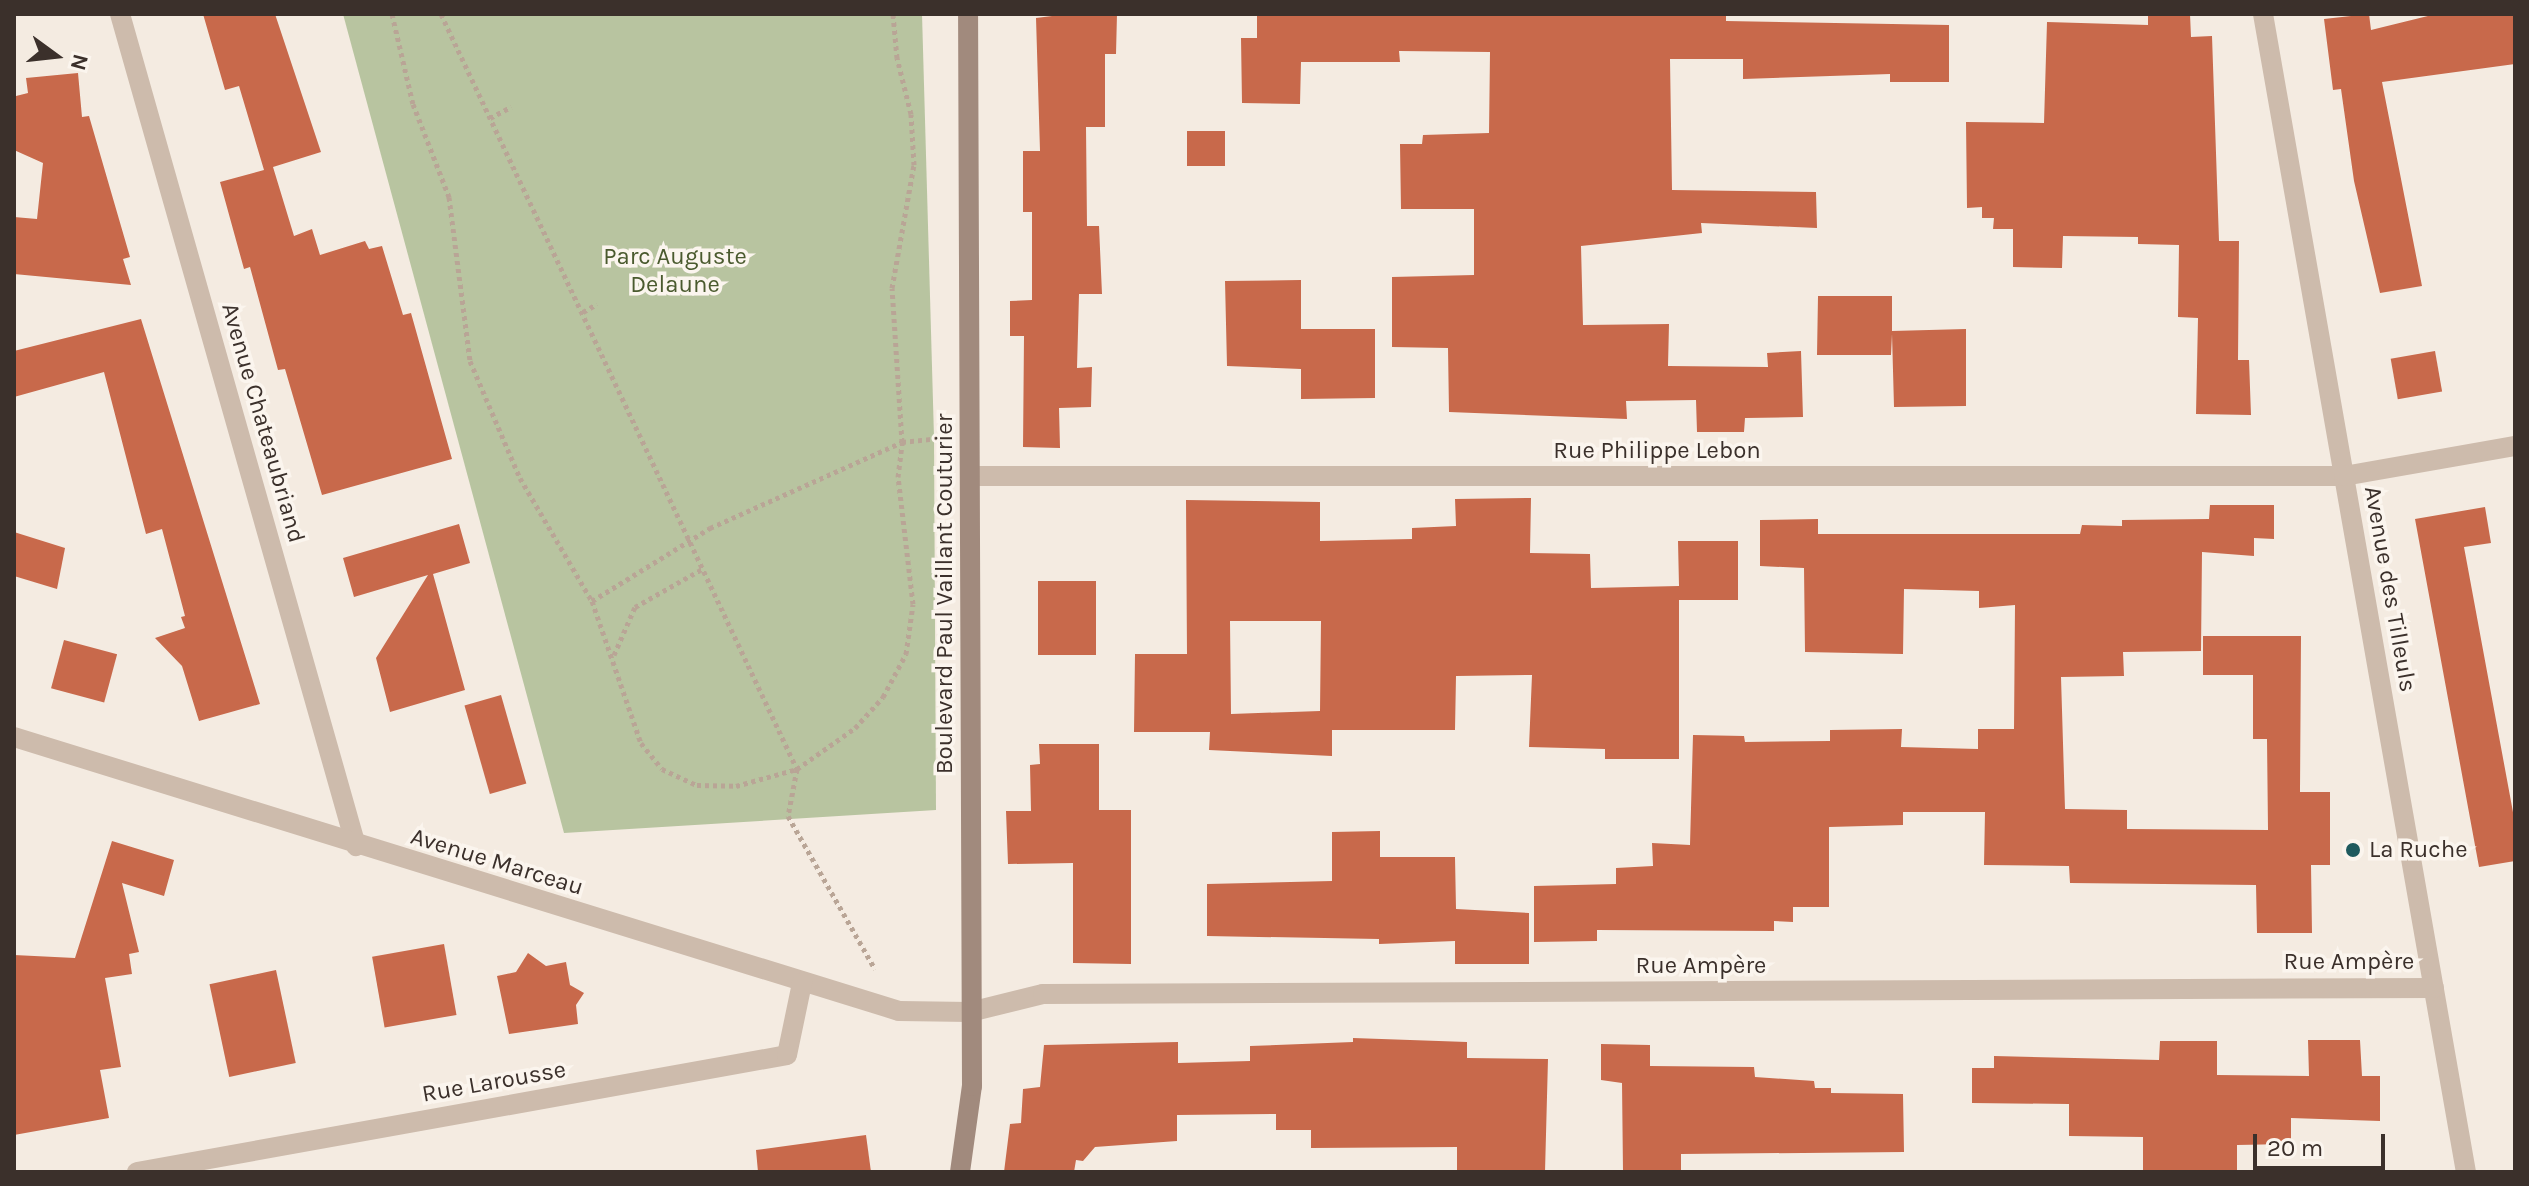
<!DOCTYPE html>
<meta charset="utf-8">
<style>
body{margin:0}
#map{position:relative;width:2529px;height:1186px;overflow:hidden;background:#f4ebe1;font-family:Karla,sans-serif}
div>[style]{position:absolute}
.green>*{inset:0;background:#b8c4a0}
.building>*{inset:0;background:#c8694b;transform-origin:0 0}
.path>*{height:5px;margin-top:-2.5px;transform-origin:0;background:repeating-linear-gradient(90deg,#b9a596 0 4px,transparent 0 8px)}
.street>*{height:20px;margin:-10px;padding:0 10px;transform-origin:10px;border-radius:10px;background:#cdbbac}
.secondary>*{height:20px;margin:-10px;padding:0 10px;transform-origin:10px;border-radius:10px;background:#a18a7d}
.dots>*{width:22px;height:22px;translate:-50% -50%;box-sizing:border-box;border:4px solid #fbf5ee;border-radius:50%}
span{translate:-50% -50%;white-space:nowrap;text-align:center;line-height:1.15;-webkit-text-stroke:7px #fbf5ee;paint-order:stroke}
.park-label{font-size:24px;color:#4a5a2e}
.street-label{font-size:24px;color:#3b302b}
.poi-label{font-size:24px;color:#3b302b}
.left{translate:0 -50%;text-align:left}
.frame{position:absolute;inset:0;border:16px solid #3b302b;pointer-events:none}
.north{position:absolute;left:16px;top:16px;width:80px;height:80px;-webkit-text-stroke:6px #fbf5ee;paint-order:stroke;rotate:105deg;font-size:22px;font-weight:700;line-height:32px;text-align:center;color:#3b302b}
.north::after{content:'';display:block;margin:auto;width:28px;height:36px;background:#3b302b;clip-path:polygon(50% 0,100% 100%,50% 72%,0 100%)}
.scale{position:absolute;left:2253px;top:1134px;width:132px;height:36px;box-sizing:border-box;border:4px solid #3b302b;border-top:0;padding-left:10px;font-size:24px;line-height:28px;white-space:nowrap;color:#3b302b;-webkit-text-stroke:6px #fbf5ee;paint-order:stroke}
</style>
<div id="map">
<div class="green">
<i style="clip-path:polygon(343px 14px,922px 14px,934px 437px,936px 810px,564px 833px)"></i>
</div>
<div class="building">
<i style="clip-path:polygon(203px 14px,275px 14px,321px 152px,273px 167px,294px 236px,312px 229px,320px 255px,365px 241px,369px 249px,382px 246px,403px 315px,411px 313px,452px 459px,322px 495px,285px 369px,278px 370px,250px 267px,244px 269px,220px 182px,264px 170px,239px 86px,225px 90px)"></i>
<i style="clip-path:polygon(1068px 14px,1117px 14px,1116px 54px,1105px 54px,1105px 127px,1086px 127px,1087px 226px,1099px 226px,1102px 294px,1079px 294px,1077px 368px,1092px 367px,1091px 407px,1059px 408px,1060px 448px,1023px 447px,1024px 336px,1010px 336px,1010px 301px,1032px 300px,1032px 212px,1023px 212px,1023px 151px,1040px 151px,1036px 18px)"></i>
<i style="clip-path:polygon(1257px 14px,1726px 14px,1726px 21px,1949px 25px,1949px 82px,1890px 82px,1890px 74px,1743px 79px,1743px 59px,1670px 59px,1672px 190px,1816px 192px,1817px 228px,1701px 223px,1702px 233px,1581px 246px,1583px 325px,1669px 324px,1668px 366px,1768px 367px,1767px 353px,1801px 351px,1803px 417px,1745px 418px,1744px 432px,1697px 432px,1696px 400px,1626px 401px,1627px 419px,1449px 412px,1448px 348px,1392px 347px,1392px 277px,1474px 275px,1474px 209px,1401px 209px,1400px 144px,1422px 144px,1423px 135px,1489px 133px,1490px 52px,1399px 51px,1400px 62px,1301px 62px,1300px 104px,1242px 103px,1241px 38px,1257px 38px)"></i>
<i style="clip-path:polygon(2148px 14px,2190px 14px,2191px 37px,2212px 36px,2219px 241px,2239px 241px,2238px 360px,2249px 360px,2251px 415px,2196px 414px,2198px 318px,2178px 317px,2179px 245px,2138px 244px,2138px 237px,2063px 236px,2062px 268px,2013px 267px,2013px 229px,1993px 229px,1994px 218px,1982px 218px,1982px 207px,1967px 208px,1966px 122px,2044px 123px,2047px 22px,2148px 25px)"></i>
<i style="clip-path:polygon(2369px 14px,2371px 30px,2436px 14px,2515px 14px,2515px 64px,2382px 82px,2422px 286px,2380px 293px,2354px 181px,2341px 89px,2333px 90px,2324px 19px)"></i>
<i style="clip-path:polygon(78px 73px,82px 117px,89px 116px,130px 257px,123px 259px,131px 285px,14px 274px,14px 217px,37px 219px,43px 163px,14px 150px,16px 96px,28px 93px,26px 78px)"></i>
<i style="left:1225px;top:131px;width:35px;height:38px;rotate:90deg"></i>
<i style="clip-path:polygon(1301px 280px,1301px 329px,1375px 329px,1375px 398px,1301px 399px,1301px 369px,1227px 366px,1225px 281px)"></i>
<i style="clip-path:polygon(1818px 296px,1892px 296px,1892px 331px,1966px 329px,1966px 406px,1894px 407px,1892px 334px,1891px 355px,1817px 355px)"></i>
<i style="clip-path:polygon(141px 319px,260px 704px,199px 721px,182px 666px,155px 638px,185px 628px,181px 617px,185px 616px,162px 529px,146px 534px,104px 372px,14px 397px,14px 351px)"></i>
<i style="left:2435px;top:351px;width:41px;height:45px;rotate:80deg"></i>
<i style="clip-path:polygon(evenodd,1531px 498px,1530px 553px,1590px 554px,1591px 588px,1679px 586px,1678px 541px,1738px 541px,1738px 600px,1679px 600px,1679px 594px,1679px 759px,1605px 759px,1605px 749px,1529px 747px,1532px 675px,1456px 676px,1455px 730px,1332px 730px,1332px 756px,1209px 750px,1210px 732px,1134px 732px,1135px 654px,1187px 654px,1186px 500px,1320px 502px,1320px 541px,1412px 539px,1412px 528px,1456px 526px,1455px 499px,1531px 498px,1230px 621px,1321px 621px,1320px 711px,1231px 714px,1230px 621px)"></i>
<i style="clip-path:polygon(2210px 505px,2274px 505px,2274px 539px,2254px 538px,2254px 556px,2202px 552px,2201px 651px,2123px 652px,2124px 676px,2061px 677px,2065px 809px,2127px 810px,2127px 829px,2268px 830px,2267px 739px,2253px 739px,2253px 675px,2203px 675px,2203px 636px,2301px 636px,2300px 792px,2330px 792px,2330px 865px,2311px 865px,2312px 933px,2257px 933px,2256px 885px,2070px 883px,2069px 866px,1984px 865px,1985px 812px,1903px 812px,1903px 825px,1829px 827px,1829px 907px,1793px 907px,1793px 922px,1774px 921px,1774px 931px,1597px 930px,1597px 941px,1534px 942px,1534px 886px,1616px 884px,1616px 868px,1653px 866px,1652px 843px,1690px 845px,1693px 735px,1744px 736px,1745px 742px,1830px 741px,1830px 730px,1902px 729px,1901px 747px,1978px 749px,1978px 729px,2014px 729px,2015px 605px,1979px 608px,1979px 591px,1904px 589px,1903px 654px,1805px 652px,1804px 568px,1760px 566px,1760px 520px,1818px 519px,1818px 534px,2080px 534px,2082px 525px,2122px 526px,2122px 520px,2209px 519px)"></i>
<i style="clip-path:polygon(2485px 507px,2491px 543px,2464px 547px,2515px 823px,2515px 861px,2479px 867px,2415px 519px)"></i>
<i style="clip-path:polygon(459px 524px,470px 563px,433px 574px,465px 690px,390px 712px,376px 658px,428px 575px,354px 597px,343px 558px)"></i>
<i style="clip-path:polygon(14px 532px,65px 548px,57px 589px,14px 576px)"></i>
<i style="left:1038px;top:581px;width:58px;height:74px"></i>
<i style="left:64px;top:640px;width:55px;height:50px;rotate:15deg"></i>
<i style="left:501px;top:695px;width:92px;height:38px;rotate:74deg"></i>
<i style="clip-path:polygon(1039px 744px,1099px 744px,1099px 810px,1131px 810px,1131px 964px,1073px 963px,1073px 863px,1008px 864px,1006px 811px,1031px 811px,1030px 765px,1040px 764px)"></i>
<i style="clip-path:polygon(1380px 831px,1380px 857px,1455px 857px,1456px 909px,1529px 913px,1529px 964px,1455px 964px,1455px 941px,1379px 944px,1379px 939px,1207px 936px,1207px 884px,1332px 881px,1332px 832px)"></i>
<i style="clip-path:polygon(112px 841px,174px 860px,164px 896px,122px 883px,139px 952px,129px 954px,132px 974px,105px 978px,121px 1067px,100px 1070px,109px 1118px,14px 1135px,14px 955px,75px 958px)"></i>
<i style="left:444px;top:944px;width:72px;height:73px;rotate:80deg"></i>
<i style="clip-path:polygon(528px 953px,546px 966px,566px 962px,570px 985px,584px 993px,576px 1005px,578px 1024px,509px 1034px,497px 976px,516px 972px)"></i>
<i style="left:276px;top:970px;width:95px;height:68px;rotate:78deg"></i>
<i style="clip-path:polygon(1353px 1038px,1467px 1042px,1467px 1058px,1548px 1059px,1545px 1172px,1457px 1172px,1457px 1147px,1311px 1148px,1311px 1130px,1276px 1130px,1276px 1114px,1177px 1115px,1177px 1141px,1095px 1147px,1083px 1161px,1076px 1160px,1074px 1172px,1004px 1172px,1010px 1124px,1021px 1123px,1023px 1089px,1040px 1087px,1044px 1045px,1178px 1042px,1178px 1063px,1250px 1061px,1250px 1046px,1353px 1042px)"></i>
<i style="clip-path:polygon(2308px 1040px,2360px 1040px,2362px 1076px,2380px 1076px,2380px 1121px,2291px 1118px,2291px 1144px,2237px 1145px,2237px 1172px,2143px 1172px,2143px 1137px,2069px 1136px,2069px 1104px,1972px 1103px,1972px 1068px,1994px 1068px,1994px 1056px,2159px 1060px,2160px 1041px,2217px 1041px,2217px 1075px,2309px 1076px)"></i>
<i style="clip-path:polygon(1601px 1044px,1650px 1045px,1650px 1066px,1754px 1067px,1755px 1077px,1814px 1081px,1815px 1088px,1831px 1088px,1831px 1093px,1903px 1094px,1904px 1152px,1681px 1154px,1681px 1172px,1623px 1172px,1622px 1083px,1601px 1080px)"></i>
<i style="clip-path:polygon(866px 1135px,871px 1172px,758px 1172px,756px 1150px)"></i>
</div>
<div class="path">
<i style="left:392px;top:14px;width:92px;rotate:76.9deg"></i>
<i style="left:413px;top:104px;width:100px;rotate:68.8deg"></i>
<i style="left:449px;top:197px;width:165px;rotate:82.7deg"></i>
<i style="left:470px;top:361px;width:127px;rotate:66.9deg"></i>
<i style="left:520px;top:478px;width:143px;rotate:59.7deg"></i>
<i style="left:592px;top:601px;width:150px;rotate:71deg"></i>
<i style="left:641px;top:743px;width:33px;rotate:51deg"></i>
<i style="left:662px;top:769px;width:38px;rotate:25deg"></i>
<i style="left:697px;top:785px;width:39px;rotate:1deg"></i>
<i style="left:736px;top:786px;width:63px;rotate:-15.6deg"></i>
<i style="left:797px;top:769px;width:71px;rotate:-35.3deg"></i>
<i style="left:855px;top:728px;width:42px;rotate:-47.9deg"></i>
<i style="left:883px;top:697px;width:49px;rotate:-61.9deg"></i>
<i style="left:906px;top:654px;width:50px;rotate:-82deg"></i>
<i style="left:913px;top:604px;width:128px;rotate:-96.7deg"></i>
<i style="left:898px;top:477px;width:35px;rotate:-83deg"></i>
<i style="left:902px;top:442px;width:154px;rotate:-93.7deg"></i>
<i style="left:892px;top:288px;width:125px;rotate:-79.9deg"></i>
<i style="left:914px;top:165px;width:51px;rotate:-93.4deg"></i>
<i style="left:911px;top:114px;width:58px;rotate:-104deg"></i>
<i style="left:897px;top:58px;width:44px;rotate:-95.2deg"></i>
<i style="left:441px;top:14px;width:835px;rotate:64.76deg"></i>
<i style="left:797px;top:769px;width:48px;rotate:100.8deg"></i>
<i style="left:788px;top:816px;width:176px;rotate:60.4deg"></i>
<i style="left:490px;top:118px;width:24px;rotate:-28deg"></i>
<i style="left:583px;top:312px;width:16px;rotate:-30deg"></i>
<i style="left:592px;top:601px;width:139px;rotate:-31.7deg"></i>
<i style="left:710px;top:528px;width:210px;rotate:-24.1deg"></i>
<i style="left:902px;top:442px;width:37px;rotate:-6deg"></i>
<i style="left:614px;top:655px;width:52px;rotate:-66.4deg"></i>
<i style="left:635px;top:607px;width:79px;rotate:-29.5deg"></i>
</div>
<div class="street">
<i style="left:120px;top:14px;width:865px;rotate:74.16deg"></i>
<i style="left:2263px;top:14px;width:1176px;rotate:80.06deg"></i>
<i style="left:971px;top:476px;width:1373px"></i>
<i style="left:2344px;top:476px;width:174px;rotate:-10deg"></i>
<i style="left:14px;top:737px;width:926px;rotate:17.2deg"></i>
<i style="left:899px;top:1011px;width:71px;rotate:0.8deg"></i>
<i style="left:970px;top:1012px;width:75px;rotate:-13.9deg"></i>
<i style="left:1043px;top:994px;width:1391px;rotate:-0.25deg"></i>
<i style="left:137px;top:1172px;width:660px;rotate:-10.2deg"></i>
<i style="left:787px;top:1055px;width:74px;rotate:-78.2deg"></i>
</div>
<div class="secondary">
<i style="left:960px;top:1172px;width:87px;rotate:-82.1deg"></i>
<i style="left:972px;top:1086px;width:1072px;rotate:-90.21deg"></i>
</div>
<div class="dots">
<i style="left:2353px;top:850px;background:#1f5a5e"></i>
</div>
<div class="park-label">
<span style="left:675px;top:271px">Parc Auguste<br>Delaune</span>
</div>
<div class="street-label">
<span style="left:263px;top:423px;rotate:74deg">Avenue Chateaubriand</span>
<span style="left:1657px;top:451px">Rue Philippe Lebon</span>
<span style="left:2390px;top:589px;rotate:80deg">Avenue des Tilleuls</span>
<span style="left:945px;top:594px;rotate:-90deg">Boulevard Paul Vaillant Couturier</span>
<span style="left:497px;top:862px;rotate:17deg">Avenue Marceau</span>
<span style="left:2349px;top:962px">Rue Ampère</span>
<span style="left:1701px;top:966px">Rue Ampère</span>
<span style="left:494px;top:1082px;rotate:-10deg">Rue Larousse</span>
</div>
<div class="poi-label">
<span class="left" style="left:2369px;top:850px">La Ruche</span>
</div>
<div class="frame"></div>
<div class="north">N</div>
<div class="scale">20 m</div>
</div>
